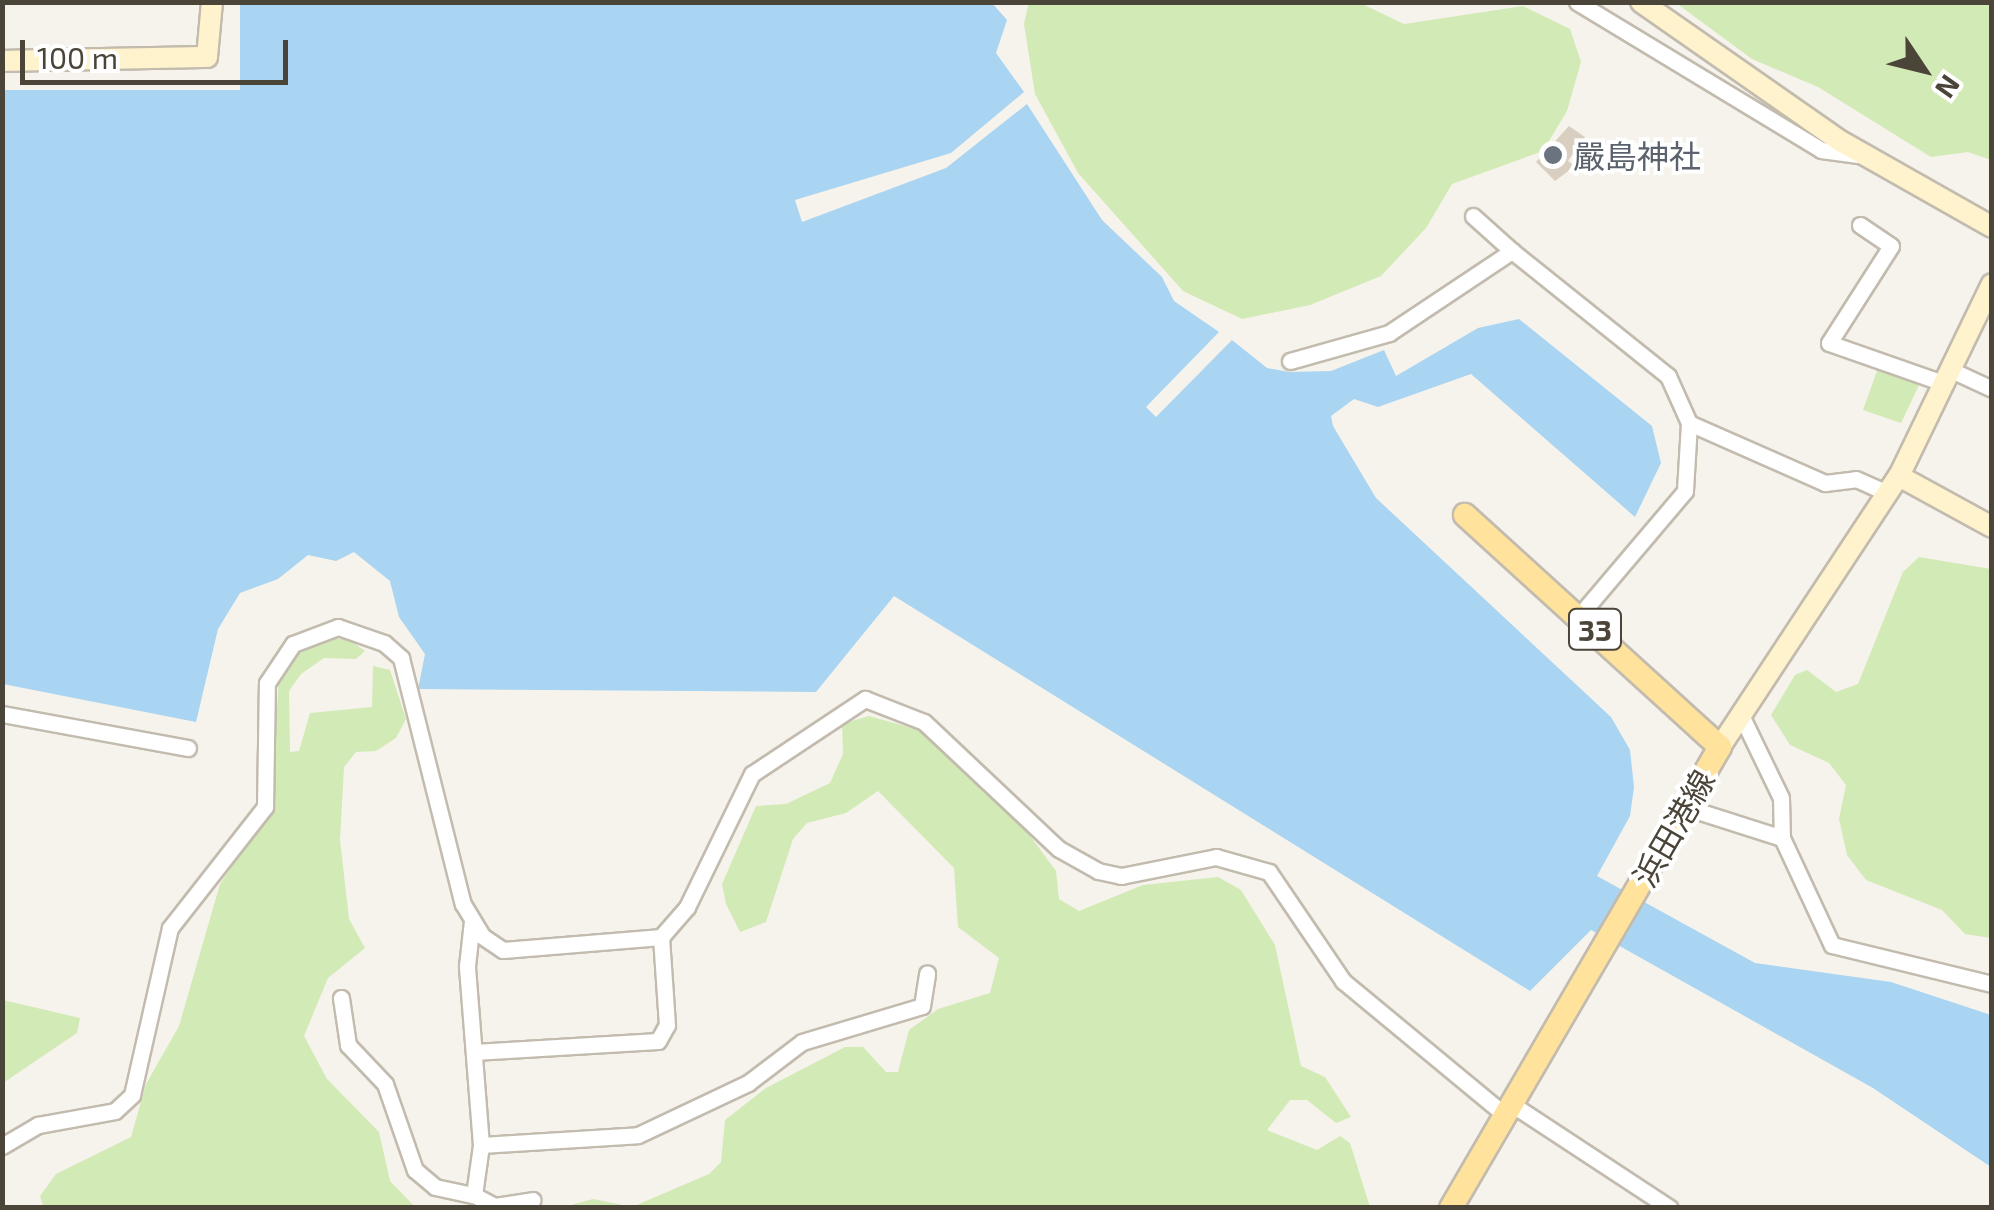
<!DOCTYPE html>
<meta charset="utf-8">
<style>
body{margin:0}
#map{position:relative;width:1994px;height:1210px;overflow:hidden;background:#f6f3ec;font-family:"Exo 2","Noto Sans JP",sans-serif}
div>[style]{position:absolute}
.green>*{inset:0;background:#d2eab5}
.water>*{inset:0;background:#a9d4f2}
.building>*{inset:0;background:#d8cfc1}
.roads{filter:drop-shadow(2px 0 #c2bbae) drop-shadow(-2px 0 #c2bbae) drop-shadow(0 2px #c2bbae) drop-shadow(0 -2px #c2bbae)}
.street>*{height:15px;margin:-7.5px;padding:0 7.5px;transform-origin:7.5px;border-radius:7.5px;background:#fff}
.secondary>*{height:20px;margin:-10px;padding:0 10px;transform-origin:10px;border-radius:10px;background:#fff3cd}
.primary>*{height:22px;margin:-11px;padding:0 11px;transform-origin:11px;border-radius:11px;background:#ffe39c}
.dots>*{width:28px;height:28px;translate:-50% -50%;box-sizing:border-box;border:5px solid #fff;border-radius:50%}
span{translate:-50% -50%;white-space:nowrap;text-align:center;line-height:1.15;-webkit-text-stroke:8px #fff;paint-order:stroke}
.shield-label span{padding:2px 8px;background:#fff;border:2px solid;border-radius:8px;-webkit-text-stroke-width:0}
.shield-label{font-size:30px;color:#4b4439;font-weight:700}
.worship-label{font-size:32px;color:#5b616d}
.left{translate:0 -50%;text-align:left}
.street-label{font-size:32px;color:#4b4439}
.frame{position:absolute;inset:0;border:5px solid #4b4439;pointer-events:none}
.north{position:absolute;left:1874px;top:20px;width:100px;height:100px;-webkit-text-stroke:8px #fff;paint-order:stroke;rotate:125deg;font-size:28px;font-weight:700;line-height:40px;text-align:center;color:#4b4439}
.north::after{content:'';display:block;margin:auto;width:35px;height:45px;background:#4b4439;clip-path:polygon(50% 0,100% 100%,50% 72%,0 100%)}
.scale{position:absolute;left:20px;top:40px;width:268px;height:45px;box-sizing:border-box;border:5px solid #4b4439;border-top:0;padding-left:12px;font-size:30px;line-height:35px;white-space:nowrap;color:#4b4439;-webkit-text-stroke:8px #fff;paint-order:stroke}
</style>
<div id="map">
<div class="green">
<i style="clip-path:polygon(1029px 2px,1360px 3px,1404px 24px,1523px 6px,1570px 29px,1581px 62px,1567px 111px,1543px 151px,1452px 184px,1426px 228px,1381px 276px,1310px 305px,1242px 319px,1183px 291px,1078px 173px,1035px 94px,1024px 24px)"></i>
<i style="clip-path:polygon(1676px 3px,1991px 3px,1991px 160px,1968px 152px,1931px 157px,1818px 87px,1752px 59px)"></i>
<i style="clip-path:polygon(1878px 368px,1919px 385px,1901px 423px,1863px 410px)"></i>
<i style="clip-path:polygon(1919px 557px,1991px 569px,1991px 938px,1965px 934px,1942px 910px,1866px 880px,1847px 855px,1839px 819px,1846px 785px,1829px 763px,1790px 745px,1771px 715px,1795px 675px,1807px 670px,1836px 692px,1858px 684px,1903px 572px)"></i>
<i style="clip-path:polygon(325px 639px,348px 639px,365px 651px,356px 659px,324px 658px,301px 674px,289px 691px,290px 752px,299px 751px,310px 713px,372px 707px,373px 666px,390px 670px,406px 719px,396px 738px,376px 751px,356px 752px,344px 767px,340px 840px,349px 919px,365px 948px,328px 978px,304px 1036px,327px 1079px,379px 1132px,390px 1181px,415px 1207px,44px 1208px,40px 1196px,56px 1174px,131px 1137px,146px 1084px,179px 1026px,220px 884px,270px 810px,279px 679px,293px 657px)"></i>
<i style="clip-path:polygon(869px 716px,919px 730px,1003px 799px,1056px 871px,1059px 899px,1079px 911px,1143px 885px,1218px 877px,1241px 890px,1275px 945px,1301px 1066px,1325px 1077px,1351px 1117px,1336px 1123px,1307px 1100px,1290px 1100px,1267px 1130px,1317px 1150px,1340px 1136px,1350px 1143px,1370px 1207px,560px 1208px,593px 1199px,632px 1207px,709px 1174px,721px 1162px,725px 1120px,766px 1088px,845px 1047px,863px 1047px,886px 1072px,898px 1072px,909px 1030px,938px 1009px,990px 993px,999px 958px,958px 927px,954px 868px,878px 791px,846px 813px,807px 823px,793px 839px,766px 922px,740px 932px,726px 904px,722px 884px,756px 806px,786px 804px,830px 783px,843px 754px,842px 724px)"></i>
<i style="clip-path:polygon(3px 1000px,80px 1018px,77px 1033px,3px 1083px)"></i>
</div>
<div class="water">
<i style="clip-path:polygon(240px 3px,992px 3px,1007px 20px,996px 53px,1024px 92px,951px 153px,795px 200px,802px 222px,946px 168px,1027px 104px,1102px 220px,1162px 277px,1174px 301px,1219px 332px,1146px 407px,1156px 417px,1232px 340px,1267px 368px,1289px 372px,1331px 371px,1384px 350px,1396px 376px,1478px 328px,1519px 319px,1652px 426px,1661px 463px,1635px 517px,1471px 374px,1378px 407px,1354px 399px,1331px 416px,1333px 426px,1376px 498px,1611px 717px,1630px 750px,1634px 787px,1630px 816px,1597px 876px,1755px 963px,1891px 982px,1991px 1015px,1991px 1167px,1873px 1088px,1591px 930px,1530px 991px,894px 596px,816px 692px,418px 689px,425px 654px,399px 617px,390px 581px,354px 552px,336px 561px,308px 555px,278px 579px,240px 593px,218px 629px,196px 722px,3px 684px,2px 90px,240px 90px)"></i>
</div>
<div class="building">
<i style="clip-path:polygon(1569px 126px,1585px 137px,1568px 161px,1575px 166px,1555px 181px,1536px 162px)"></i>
</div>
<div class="roads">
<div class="street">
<i style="left:1577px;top:2px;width:285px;rotate:31.2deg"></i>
<i style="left:1821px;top:150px;width:45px;rotate:7.6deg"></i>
<i style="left:1473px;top:216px;width:52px;rotate:41.9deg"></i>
<i style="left:1860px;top:225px;width:37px;rotate:34deg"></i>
<i style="left:1891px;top:246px;width:115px;rotate:122.6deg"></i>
<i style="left:1829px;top:343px;width:121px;rotate:19.3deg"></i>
<i style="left:1290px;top:361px;width:103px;rotate:-15.8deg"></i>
<i style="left:1389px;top:333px;width:148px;rotate:-33.7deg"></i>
<i style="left:1512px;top:251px;width:200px;rotate:38.7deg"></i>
<i style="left:1668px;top:376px;width:51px;rotate:65.9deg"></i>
<i style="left:1689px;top:423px;width:68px;rotate:93.4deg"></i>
<i style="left:1685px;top:491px;width:162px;rotate:130.3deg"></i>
<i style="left:1949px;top:369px;width:47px;rotate:24.9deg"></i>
<i style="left:1689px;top:423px;width:149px;rotate:23.8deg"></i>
<i style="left:1825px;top:483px;width:31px;rotate:-7deg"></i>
<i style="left:1856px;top:479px;width:34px;rotate:24deg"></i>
<i style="left:1740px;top:713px;width:94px;rotate:64.2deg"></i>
<i style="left:1781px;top:798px;width:40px;rotate:88.6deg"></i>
<i style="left:2px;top:714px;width:189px;rotate:10.4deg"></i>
<i style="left:1685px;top:807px;width:102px;rotate:17.7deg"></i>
<i style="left:1782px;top:838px;width:118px;rotate:65deg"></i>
<i style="left:1832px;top:945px;width:165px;rotate:13.7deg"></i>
<i style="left:341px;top:998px;width:48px;rotate:81.5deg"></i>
<i style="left:348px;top:1045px;width:54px;rotate:46.5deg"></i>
<i style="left:385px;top:1084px;width:91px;rotate:70.8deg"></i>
<i style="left:415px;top:1170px;width:26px;rotate:40deg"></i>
<i style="left:435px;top:1187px;width:40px;rotate:12deg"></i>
<i style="left:474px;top:1195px;width:50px;rotate:-82deg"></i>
<i style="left:481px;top:1145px;width:180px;rotate:-94.5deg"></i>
<i style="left:467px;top:966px;width:45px;rotate:-83.7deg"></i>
<i style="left:474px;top:1052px;width:184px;rotate:-3.4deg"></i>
<i style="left:658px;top:1041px;width:18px;rotate:-61deg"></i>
<i style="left:667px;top:1025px;width:88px;rotate:-93.9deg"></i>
<i style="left:1510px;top:1103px;width:191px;rotate:33.3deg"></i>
<i style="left:481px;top:1145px;width:157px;rotate:-3.6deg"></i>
<i style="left:638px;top:1135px;width:122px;rotate:-25.3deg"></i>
<i style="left:748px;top:1083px;width:68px;rotate:-37.2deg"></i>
<i style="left:802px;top:1042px;width:125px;rotate:-16.7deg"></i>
<i style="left:922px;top:1006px;width:33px;rotate:-81deg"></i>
<i style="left:2px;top:1146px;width:42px;rotate:-30.3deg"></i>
<i style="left:38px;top:1125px;width:78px;rotate:-10.3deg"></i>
<i style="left:115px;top:1111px;width:23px;rotate:-43deg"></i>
<i style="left:132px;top:1095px;width:171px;rotate:-77.2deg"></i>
<i style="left:170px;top:928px;width:154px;rotate:-51.9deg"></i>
<i style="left:265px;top:807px;width:124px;rotate:-89.1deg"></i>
<i style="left:267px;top:683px;width:47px;rotate:-56.3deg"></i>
<i style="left:293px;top:644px;width:48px;rotate:-20.7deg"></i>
<i style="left:338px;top:627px;width:49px;rotate:19.2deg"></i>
<i style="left:384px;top:643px;width:23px;rotate:41deg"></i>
<i style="left:401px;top:658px;width:254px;rotate:75.9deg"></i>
<i style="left:463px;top:904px;width:37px;rotate:59deg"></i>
<i style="left:482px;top:936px;width:25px;rotate:34deg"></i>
<i style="left:503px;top:950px;width:159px;rotate:-4.7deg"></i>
<i style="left:661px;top:937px;width:40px;rotate:-49deg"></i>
<i style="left:687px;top:907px;width:148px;rotate:-64deg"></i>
<i style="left:752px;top:774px;width:136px;rotate:-33.6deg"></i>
<i style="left:865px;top:699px;width:63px;rotate:21.3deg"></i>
<i style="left:924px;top:722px;width:185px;rotate:43.3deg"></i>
<i style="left:1059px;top:849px;width:45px;rotate:29.4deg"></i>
<i style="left:1098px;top:871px;width:24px;rotate:12deg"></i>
<i style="left:1121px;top:876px;width:97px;rotate:-11.3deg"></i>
<i style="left:1216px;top:857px;width:55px;rotate:15.8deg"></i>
<i style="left:1269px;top:872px;width:132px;rotate:55.8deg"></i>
<i style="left:1343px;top:981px;width:209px;rotate:39.6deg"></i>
<i style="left:474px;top:1195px;width:24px;rotate:28deg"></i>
<i style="left:495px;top:1206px;width:38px;rotate:-9deg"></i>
</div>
<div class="secondary">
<i style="left:1641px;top:2px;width:245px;rotate:34.9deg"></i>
<i style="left:1842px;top:142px;width:172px;rotate:29.5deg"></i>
<i style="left:2px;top:61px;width:205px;rotate:-1.1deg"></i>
<i style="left:207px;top:57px;width:55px;rotate:-84.8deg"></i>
<i style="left:1899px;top:476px;width:106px;rotate:28.7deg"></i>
<i style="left:1720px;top:747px;width:325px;rotate:-56.6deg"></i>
<i style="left:1899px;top:476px;width:213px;rotate:-64.2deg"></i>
</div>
<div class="primary">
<i style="left:1451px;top:1208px;width:534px;rotate:-59.74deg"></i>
<i style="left:1720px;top:747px;width:345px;rotate:-137.7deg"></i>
</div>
</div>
<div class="dots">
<i style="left:1553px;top:155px;background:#6b7280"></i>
</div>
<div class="shield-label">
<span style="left:1595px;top:629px">33</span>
</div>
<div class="worship-label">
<span class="left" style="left:1573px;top:155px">嚴島神社</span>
</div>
<div class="street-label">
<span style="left:1673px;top:828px;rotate:-60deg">浜田港線</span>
</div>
<div class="frame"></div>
<div class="north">N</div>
<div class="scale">100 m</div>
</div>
